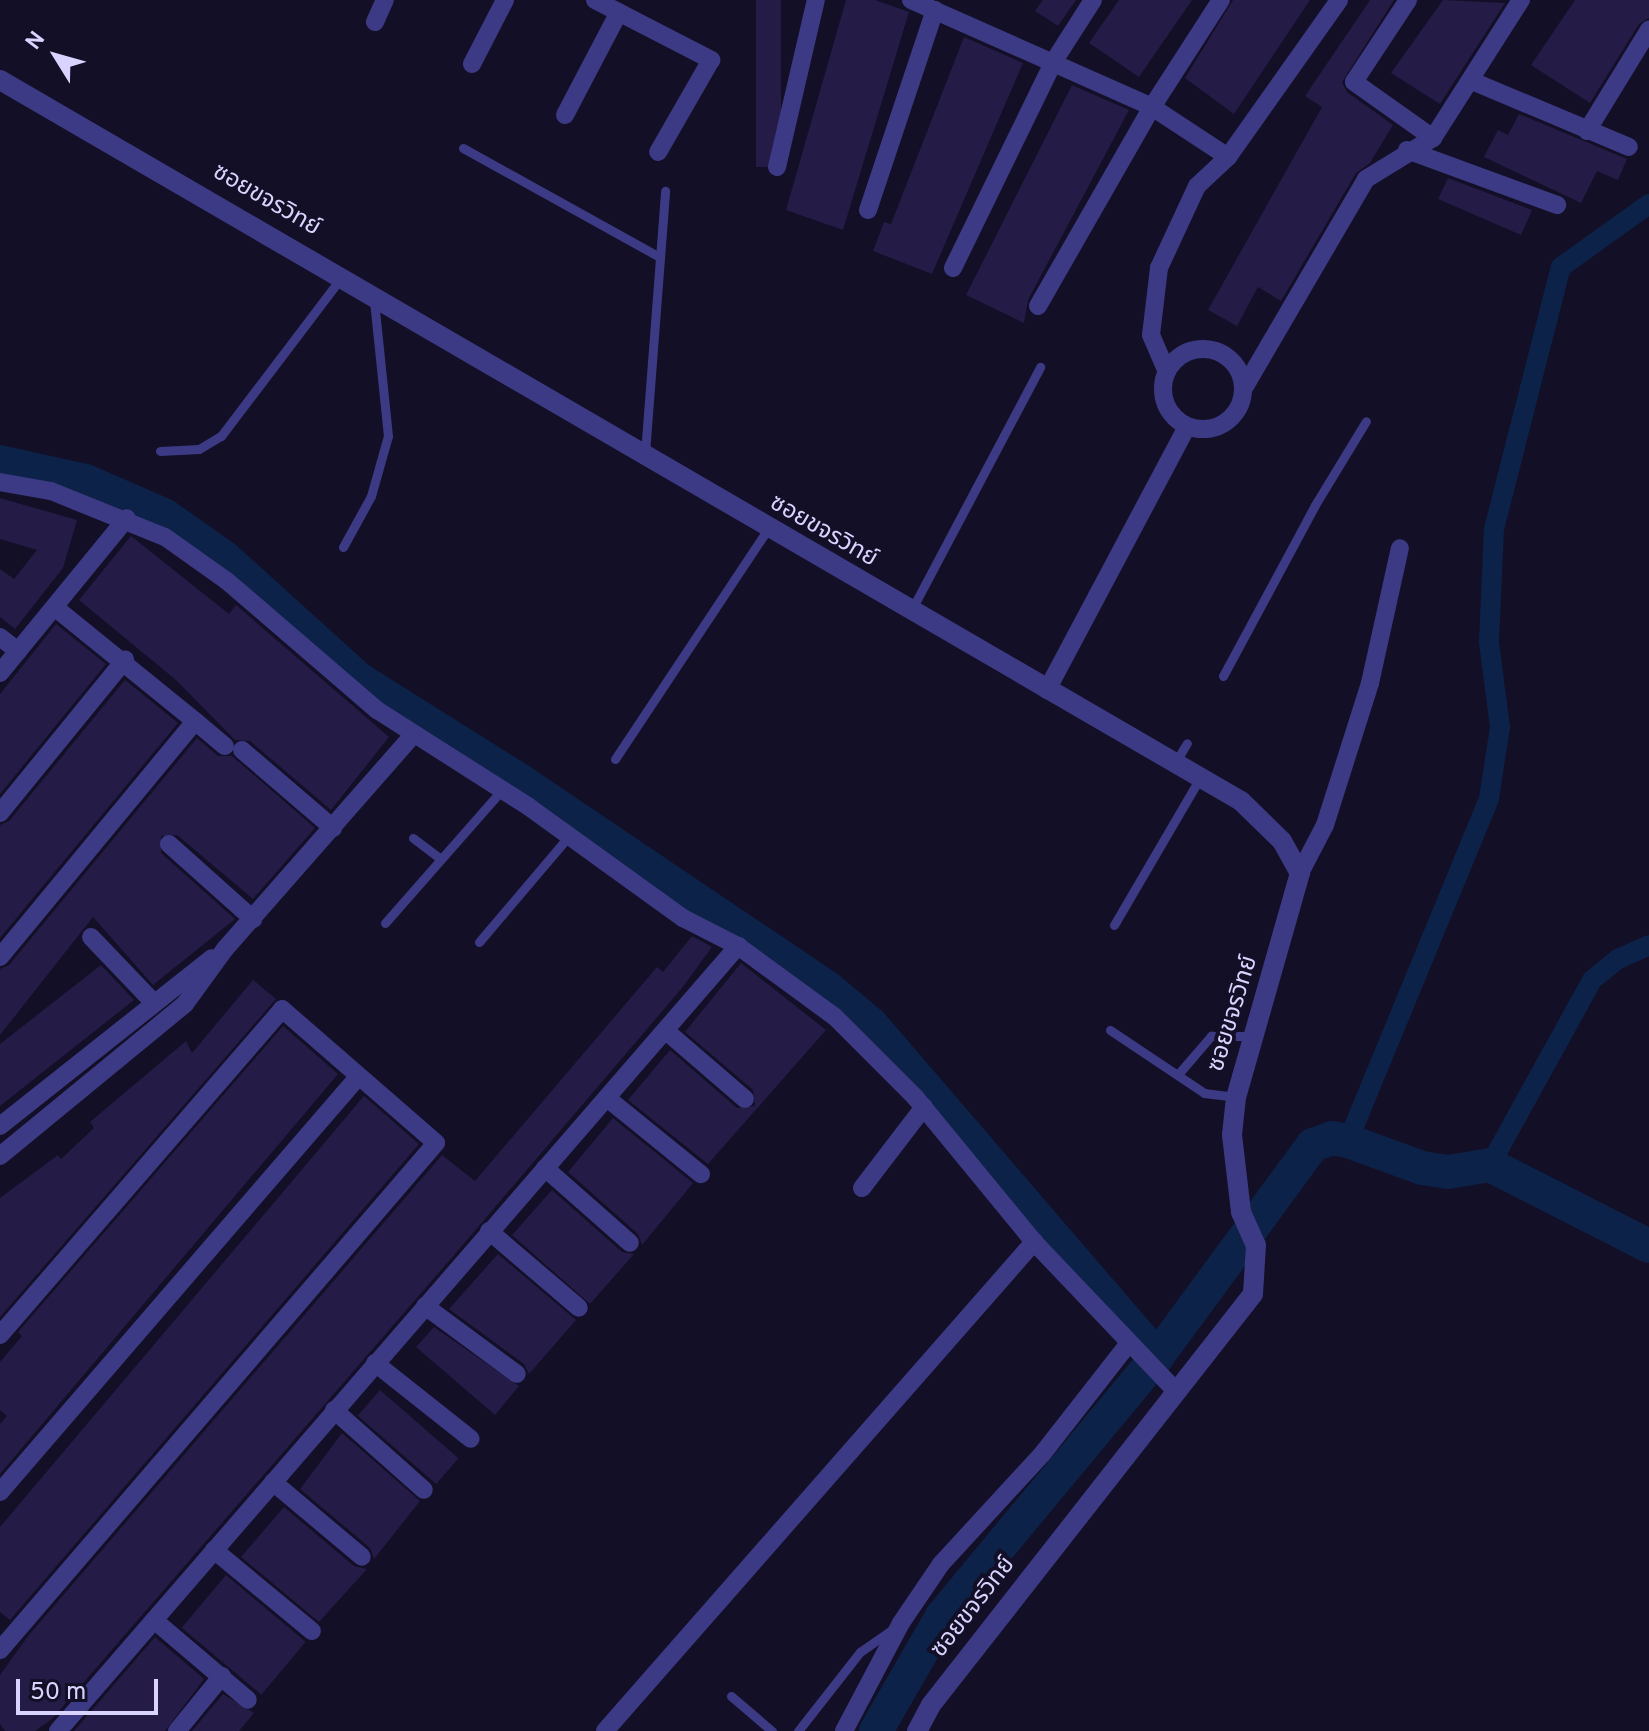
<!DOCTYPE html>
<meta charset="utf-8">
<style>
body{margin:0}
#map{position:relative;width:1649px;height:1731px;overflow:hidden;background:#130f26;font-family:Overpass,"Noto Sans Thai",sans-serif}
div>[style]{position:absolute}
.canal>*{height:20px;margin:-10px;padding:0 10px;transform-origin:10px;border-radius:10px;background:#0c2248}
.river>*{height:34px;margin:-17px;padding:0 17px;transform-origin:17px;border-radius:17px;background:#0c2248}
.building>*{inset:0;background:#241b47;transform-origin:0 0}
.service>*{height:9px;margin:-4.5px;padding:0 4.5px;transform-origin:4.5px;border-radius:4.5px;background:#3d3a85}
.minor>*{height:18px;margin:-9px;padding:0 9px;transform-origin:9px;border-radius:9px;background:#3d3a85}
.minor>.ring{margin:-9px;padding:0;box-sizing:content-box;background:none;border:18px solid #3d3a85;border-radius:50%}
.tertiary>*{height:20px;margin:-10px;padding:0 10px;transform-origin:10px;border-radius:10px;background:#3d3a85}
span{translate:-50% -50%;white-space:nowrap;text-align:center;line-height:1.15;-webkit-text-stroke:8px #130f26;paint-order:stroke}
.street-label{font-size:24px;color:#d9d4ff}
.north{position:absolute;left:16px;top:16px;width:80px;height:80px;-webkit-text-stroke:6px #130f26;paint-order:stroke;rotate:307deg;font-size:22px;font-weight:700;line-height:32px;text-align:center;color:#d9d4ff}
.north::after{content:'';display:block;margin:auto;width:28px;height:36px;background:#d9d4ff;clip-path:polygon(50% 0,100% 100%,50% 72%,0 100%)}
.scale{position:absolute;left:16px;top:1679px;width:142px;height:36px;box-sizing:border-box;border:4px solid #d9d4ff;border-top:0;padding-left:10px;font-size:24px;line-height:28px;white-space:nowrap;color:#d9d4ff;-webkit-text-stroke:6px #130f26;paint-order:stroke}
</style>
<div id="map">
<div class="canal">
<i style="left:1348px;top:1141px;width:370px;rotate:-67.6deg"></i>
<i style="left:1489px;top:799px;width:73px;rotate:-81.3deg"></i>
<i style="left:1500px;top:727px;width:86px;rotate:-97.4deg"></i>
<i style="left:1489px;top:642px;width:113px;rotate:-87.5deg"></i>
<i style="left:1494px;top:529px;width:270px;rotate:-75.7deg"></i>
<i style="left:1561px;top:267px;width:108px;rotate:-35.6deg"></i>
<i style="left:1490px;top:1165px;width:211px;rotate:-61.1deg"></i>
<i style="left:1592px;top:980px;width:33px;rotate:-39deg"></i>
<i style="left:1618px;top:959px;width:34px;rotate:-24deg"></i>
</div>
<div class="river">
<i style="left:0;top:462px;width:88px;rotate:12.5deg"></i>
<i style="left:86px;top:481px;width:85px;rotate:23.6deg"></i>
<i style="left:164px;top:515px;width:75px;rotate:35.2deg"></i>
<i style="left:225px;top:558px;width:182px;rotate:42.1deg"></i>
<i style="left:360px;top:680px;width:190px;rotate:32.1deg"></i>
<i style="left:521px;top:781px;width:370px;rotate:34deg"></i>
<i style="left:828px;top:988px;width:56px;rotate:39.9deg"></i>
<i style="left:871px;top:1024px;width:439px;rotate:49.3deg"></i>
<i style="left:876px;top:1731px;width:133px;rotate:-60.1deg"></i>
<i style="left:942px;top:1616px;width:337px;rotate:-50.3deg"></i>
<i style="left:1157px;top:1357px;width:263px;rotate:-53.7deg"></i>
<i style="left:1313px;top:1145px;width:20px;rotate:-20deg"></i>
<i style="left:1332px;top:1138px;width:16px;rotate:11deg"></i>
<i style="left:1348px;top:1141px;width:79px;rotate:20deg"></i>
<i style="left:1422px;top:1168px;width:26px;rotate:9deg"></i>
<i style="left:1448px;top:1172px;width:43px;rotate:-9.5deg"></i>
<i style="left:1490px;top:1165px;width:178px;rotate:27deg"></i>
</div>
<div class="building">
<i style="left:756px;top:0;width:25px;height:167px"></i>
<i style="clip-path:polygon(846px 0,875px 0,909px 12px,843px 230px,786px 210px)"></i>
<i style="clip-path:polygon(1043px 0,1076px 0,1058px 26px,1035px 11px)"></i>
<i style="clip-path:polygon(1119px 0,1192px 0,1139px 77px,1089px 43px)"></i>
<i style="clip-path:polygon(1233px 0,1310px 0,1234px 114px,1185px 78px)"></i>
<i style="clip-path:polygon(1370px 0,1394px 0,1342px 82px,1347px 92px,1393px 125px,1370px 163px,1356px 173px,1281px 301px,1258px 287px,1237px 326px,1208px 310px,1322px 107px,1305px 96px)"></i>
<i style="clip-path:polygon(1443px 0,1505px 3px,1440px 104px,1391px 73px)"></i>
<i style="clip-path:polygon(1575px 0,1649px 0,1649px 18px,1639px 24px,1590px 103px,1531px 65px)"></i>
<i style="clip-path:polygon(964px 37px,1023px 63px,932px 274px,873px 251px,884px 222px,891px 224px)"></i>
<i style="clip-path:polygon(1072px 85px,1129px 110px,1028px 300px,1024px 323px,966px 295px)"></i>
<i style="clip-path:polygon(1519px 114px,1627px 159px,1618px 180px,1597px 171px,1581px 203px,1484px 157px,1498px 130px,1508px 135px)"></i>
<i style="clip-path:polygon(1448px 178px,1532px 210px,1521px 235px,1438px 199px)"></i>
<i style="clip-path:polygon(0 498px,77px 520px,63px 568px,15px 629px,0 617px,0 569px,14px 579px,37px 550px,0 539px)"></i>
<i style="clip-path:polygon(131px 536px,229px 614px,236px 605px,389px 737px,331px 810px,250px 741px,235px 740px,176px 680px,79px 600px)"></i>
<i style="clip-path:polygon(56px 624px,106px 664px,0 794px,0 694px)"></i>
<i style="clip-path:polygon(125px 680px,178px 723px,0 938px,0 825px,9px 821px)"></i>
<i style="clip-path:polygon(197px 738px,218px 756px,232px 756px,315px 828px,253px 899px,177px 835px,161px 836px,161px 853px,235px 919px,153px 985px,93px 917px,0 1035px,0 969px,9px 965px)"></i>
<i style="clip-path:polygon(692px 936px,712px 947px,682px 988px,461px 1247px,52px 1719px,35px 1731px,5px 1731px,0 1724px,0 1675px,28px 1636px,442px 1155px,475px 1181px,657px 967px,663px 972px)"></i>
<i style="clip-path:polygon(741px 963px,826px 1030px,708px 1164px,628px 1100px,670px 1050px,737px 1108px,755px 1106px,753px 1090px,685px 1032px)"></i>
<i style="clip-path:polygon(101px 965px,134px 1000px,0 1106px,0 1044px)"></i>
<i style="clip-path:polygon(253px 980px,276px 999px,0 1317px,0 1198px,58px 1155px,61px 1159px,94px 1128px,90px 1122px,186px 1041px,192px 1053px)"></i>
<i style="clip-path:polygon(283px 1026px,338px 1074px,0 1474px,0 1424px,7px 1416px,0 1410px,0 1362px,22px 1336px,18px 1332px)"></i>
<i style="clip-path:polygon(364px 1096px,419px 1144px,10px 1620px,0 1612px,0 1527px)"></i>
<i style="clip-path:polygon(613px 1118px,693px 1183px,642px 1245px,638px 1234px,568px 1172px)"></i>
<i style="clip-path:polygon(552px 1190px,622px 1252px,634px 1254px,590px 1304px,512px 1235px)"></i>
<i style="clip-path:polygon(498px 1254px,576px 1320px,529px 1374px,524px 1364px,449px 1309px)"></i>
<i style="clip-path:polygon(434px 1327px,519px 1386px,495px 1415px,416px 1347px)"></i>
<i style="left:380px;top:1390px;width:104px;height:34px;rotate:41deg"></i>
<i style="clip-path:polygon(342px 1433px,420px 1501px,374px 1559px,370px 1548px,300px 1489px)"></i>
<i style="clip-path:polygon(284px 1507px,354px 1566px,367px 1569px,319px 1622px,241px 1557px)"></i>
<i style="left:226px;top:1575px;width:104px;height:69px;rotate:40deg"></i>
<i style="clip-path:polygon(155px 1637px,204px 1679px,165px 1731px,74px 1731px)"></i>
<i style="clip-path:polygon(223px 1694px,254px 1713px,239px 1731px,192px 1731px)"></i>
</div>
<div class="service">
<i style="left:463px;top:148px;width:225px;rotate:29deg"></i>
<i style="left:160px;top:451px;width:39px;rotate:-3deg"></i>
<i style="left:199px;top:449px;width:26px;rotate:-31deg"></i>
<i style="left:221px;top:436px;width:198px;rotate:-52.8deg"></i>
<i style="left:645px;top:453px;width:263px;rotate:-85.6deg"></i>
<i style="left:343px;top:547px;width:58px;rotate:-61.2deg"></i>
<i style="left:371px;top:496px;width:62px;rotate:-74.2deg"></i>
<i style="left:388px;top:436px;width:136px;rotate:-95.9deg"></i>
<i style="left:912px;top:609px;width:274px;rotate:-62.1deg"></i>
<i style="left:1223px;top:676px;width:194px;rotate:-61.7deg"></i>
<i style="left:1315px;top:505px;width:98px;rotate:-58.7deg"></i>
<i style="left:615px;top:759px;width:275px;rotate:-56.4deg"></i>
<i style="left:1175px;top:763px;width:23px;rotate:-59deg"></i>
<i style="left:413px;top:838px;width:35px;rotate:37deg"></i>
<i style="left:385px;top:923px;width:177px;rotate:-48.7deg"></i>
<i style="left:1114px;top:925px;width:170px;rotate:-59.7deg"></i>
<i style="left:479px;top:942px;width:139px;rotate:-49.7deg"></i>
<i style="left:1110px;top:1030px;width:113px;rotate:33.8deg"></i>
<i style="left:1204px;top:1093px;width:32px;rotate:7deg"></i>
<i style="left:1180px;top:1072px;width:48px;rotate:-49.3deg"></i>
<i style="left:1211px;top:1036px;width:44px"></i>
<i style="left:731px;top:1696px;width:54px;rotate:40.5deg"></i>
<i style="left:798px;top:1731px;width:100px;rotate:-51.9deg"></i>
<i style="left:860px;top:1652px;width:40px;rotate:-34.9deg"></i>
</div>
<div class="minor">
<i style="left:595px;top:0;width:131px;rotate:27.3deg"></i>
<i style="left:711px;top:60px;width:106px;rotate:119.9deg"></i>
<i style="left:911px;top:0;width:264px;rotate:23.9deg"></i>
<i style="left:1152px;top:107px;width:91px;rotate:33.3deg"></i>
<i style="left:1228px;top:157px;width:42px;rotate:136.9deg"></i>
<i style="left:1197px;top:186px;width:90px;rotate:114.9deg"></i>
<i style="left:1159px;top:268px;width:67px;rotate:96.8deg"></i>
<i style="left:1151px;top:335px;width:40px;rotate:66.6deg"></i>
<i style="left:1408px;top:0;width:98px;rotate:123.4deg"></i>
<i style="left:1354px;top:82px;width:97px;rotate:35.3deg"></i>
<i style="left:375px;top:22px;width:24px;rotate:-66deg"></i>
<i style="left:472px;top:64px;width:72px;rotate:-62.7deg"></i>
<i style="left:1472px;top:81px;width:170px;rotate:22.8deg"></i>
<i style="left:565px;top:115px;width:116px;rotate:-62.3deg"></i>
<i style="left:1587px;top:131px;width:119px;rotate:-58.5deg"></i>
<i style="left:1407px;top:150px;width:160px;rotate:20.1deg"></i>
<i style="left:1228px;top:157px;width:192px;rotate:-54.7deg"></i>
<i style="left:777px;top:167px;width:171px;rotate:-76.9deg"></i>
<i style="left:868px;top:210px;width:211px;rotate:-71.5deg"></i>
<i style="left:953px;top:268px;width:230px;rotate:-64deg"></i>
<i style="left:1054px;top:61px;width:72px;rotate:-57.4deg"></i>
<i style="left:1038px;top:306px;width:229px;rotate:-60.2deg"></i>
<i style="left:1152px;top:107px;width:127px;rotate:-57.2deg"></i>
<i class="ring" style="left:1163px;top:349px;width:62px;height:62px"></i>
<i style="left:1244px;top:388px;width:242px;rotate:-59.7deg"></i>
<i style="left:1366px;top:179px;width:79px;rotate:-31.5deg"></i>
<i style="left:1433px;top:138px;width:164px;rotate:-57.5deg"></i>
<i style="left:0;top:482px;width:52px;rotate:10deg"></i>
<i style="left:51px;top:491px;width:123px;rotate:22deg"></i>
<i style="left:165px;top:537px;width:76px;rotate:35.4deg"></i>
<i style="left:227px;top:581px;width:198px;rotate:40.7deg"></i>
<i style="left:377px;top:710px;width:180px;rotate:32.5deg"></i>
<i style="left:529px;top:807px;width:190px;rotate:35.8deg"></i>
<i style="left:683px;top:918px;width:62px;rotate:27deg"></i>
<i style="left:738px;top:946px;width:120px;rotate:36.2deg"></i>
<i style="left:835px;top:1017px;width:113px;rotate:45deg"></i>
<i style="left:915px;top:1097px;width:188px;rotate:50.6deg"></i>
<i style="left:1034px;top:1242px;width:206px;rotate:46.4deg"></i>
<i style="left:0;top:637px;width:23px;rotate:38deg"></i>
<i style="left:0;top:673px;width:200px;rotate:-50.7deg"></i>
<i style="left:1047px;top:690px;width:298px;rotate:-62deg"></i>
<i style="left:195px;top:721px;width:39px;rotate:40deg"></i>
<i style="left:242px;top:750px;width:120px;rotate:40.6deg"></i>
<i style="left:0;top:813px;width:198px;rotate:-50.8deg"></i>
<i style="left:169px;top:844px;width:113px;rotate:41.8deg"></i>
<i style="left:1300px;top:873px;width:54px;rotate:-62.5deg"></i>
<i style="left:1325px;top:825px;width:149px;rotate:-72.4deg"></i>
<i style="left:1370px;top:683px;width:138px;rotate:-77.5deg"></i>
<i style="left:91px;top:937px;width:91px;rotate:46.3deg"></i>
<i style="left:0;top:957px;width:306px;rotate:-50.4deg"></i>
<i style="left:195px;top:721px;width:181px;rotate:-141deg"></i>
<i style="left:666px;top:1031px;width:104px;rotate:40.7deg"></i>
<i style="left:607px;top:1098px;width:121px;rotate:39deg"></i>
<i style="left:0;top:1126px;width:270px;rotate:-38.4deg"></i>
<i style="left:0;top:1156px;width:239px;rotate:-39.4deg"></i>
<i style="left:185px;top:1004px;width:68px;rotate:-54deg"></i>
<i style="left:225px;top:949px;width:286px;rotate:-48.7deg"></i>
<i style="left:545px;top:1168px;width:113px;rotate:41.4deg"></i>
<i style="left:862px;top:1188px;width:102px;rotate:-52.6deg"></i>
<i style="left:489px;top:1231px;width:118px;rotate:40.5deg"></i>
<i style="left:425px;top:1306px;width:114px;rotate:36.5deg"></i>
<i style="left:0;top:1335px;width:431px;rotate:-49.1deg"></i>
<i style="left:282px;top:1009px;width:204px;rotate:41deg"></i>
<i style="left:436px;top:1143px;width:669px;rotate:130.69deg"></i>
<i style="left:375px;top:1363px;width:122px;rotate:38.4deg"></i>
<i style="left:334px;top:1410px;width:120px;rotate:41.6deg"></i>
<i style="left:273px;top:1482px;width:116px;rotate:40.1deg"></i>
<i style="left:0;top:1492px;width:548px;rotate:-49.22deg"></i>
<i style="left:214px;top:1550px;width:127px;rotate:39.6deg"></i>
<i style="left:154px;top:1620px;width:123px;rotate:40.4deg"></i>
<i style="left:58px;top:1731px;width:1039px;rotate:-49.1deg"></i>
<i style="left:177px;top:1731px;width:71px;rotate:-50.7deg"></i>
<i style="left:605px;top:1731px;width:651px;rotate:-48.74deg"></i>
<i style="left:844px;top:1731px;width:122px;rotate:-62.2deg"></i>
<i style="left:901px;top:1623px;width:71px;rotate:-55.9deg"></i>
<i style="left:941px;top:1564px;width:151px;rotate:-47.4deg"></i>
<i style="left:1043px;top:1453px;width:140px;rotate:-52deg"></i>
</div>
<div class="tertiary">
<i style="left:0;top:80px;width:1435px;rotate:30.16deg"></i>
<i style="left:1241px;top:801px;width:57px;rotate:44.3deg"></i>
<i style="left:1282px;top:841px;width:37px;rotate:61deg"></i>
<i style="left:1300px;top:873px;width:233px;rotate:105.9deg"></i>
<i style="left:1236px;top:1097px;width:38px;rotate:96deg"></i>
<i style="left:1232px;top:1135px;width:78px;rotate:83.3deg"></i>
<i style="left:1241px;top:1212px;width:36px;rotate:66deg"></i>
<i style="left:1256px;top:1245px;width:49px;rotate:93.5deg"></i>
<i style="left:1253px;top:1294px;width:522px;rotate:128.08deg"></i>
<i style="left:931px;top:1705px;width:30px;rotate:118deg"></i>
</div>
<div class="street-label">
<span style="left:266px;top:201px;rotate:30deg">ซอยขจรวิทย์</span>
<span style="left:823px;top:532px;rotate:30deg">ซอยขจรวิทย์</span>
<span style="left:1234px;top:1014px;rotate:-73deg">ซอยขจรวิทย์</span>
<span style="left:974px;top:1608px;rotate:-52deg">ซอยขจรวิทย์</span>
</div>
<div class="north">N</div>
<div class="scale">50 m</div>
</div>
